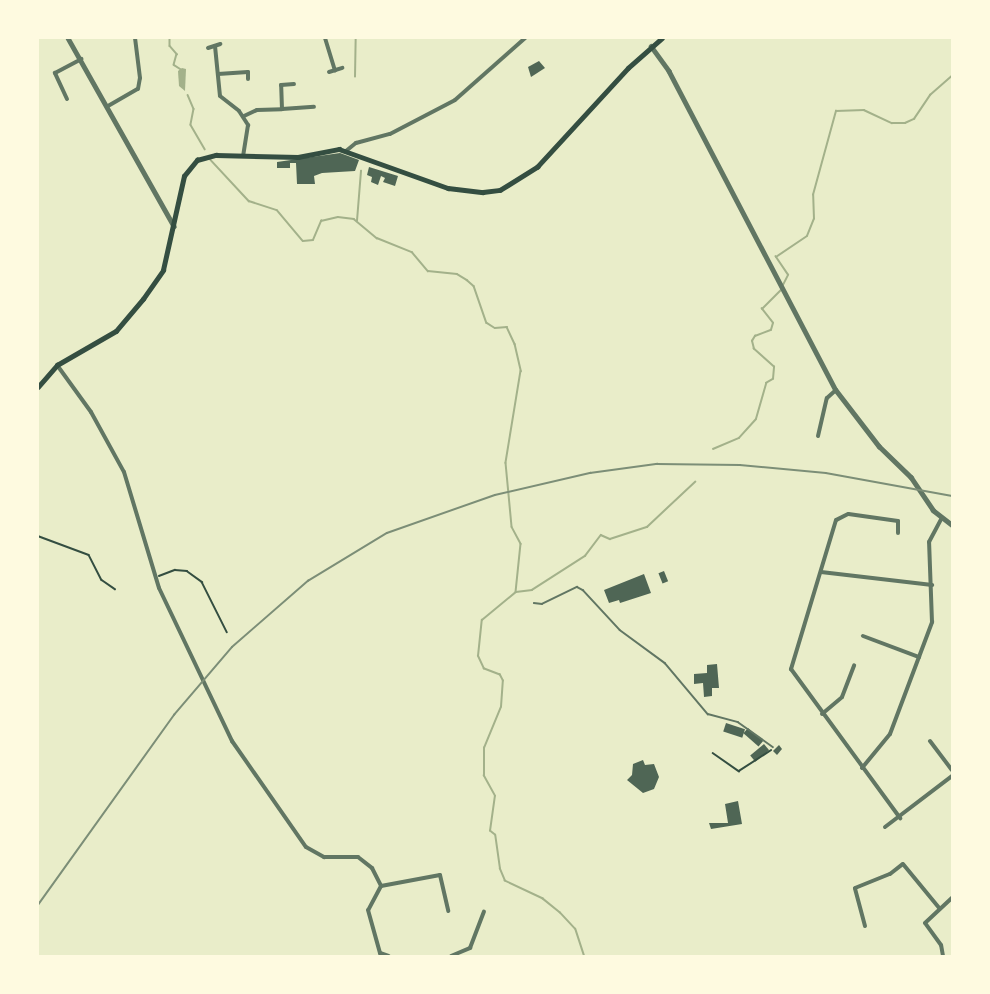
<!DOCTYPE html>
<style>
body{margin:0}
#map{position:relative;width:990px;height:994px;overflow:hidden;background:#e9edc9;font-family:Raleway,sans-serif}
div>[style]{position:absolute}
.water>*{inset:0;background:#a3b18a}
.stream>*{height:1.5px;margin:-0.75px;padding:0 0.75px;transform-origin:0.75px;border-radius:0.75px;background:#a3b18a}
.building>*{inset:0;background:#4f6655;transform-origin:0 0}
.path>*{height:1.5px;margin:-0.75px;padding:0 0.75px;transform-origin:0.75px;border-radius:0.75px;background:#344e41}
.service>*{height:1.5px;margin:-0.75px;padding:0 0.75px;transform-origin:0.75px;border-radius:0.75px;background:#617663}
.minor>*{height:4px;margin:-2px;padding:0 2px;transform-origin:2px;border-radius:2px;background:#617663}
.tertiary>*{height:4.5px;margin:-2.25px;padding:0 2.25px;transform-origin:2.25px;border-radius:2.25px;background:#617663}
.secondary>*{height:4.5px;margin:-2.25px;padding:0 2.25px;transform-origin:2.25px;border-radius:2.25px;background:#344e41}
.rail>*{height:1.5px;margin:-0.75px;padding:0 0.75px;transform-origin:0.75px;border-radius:0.75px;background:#7c8e77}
span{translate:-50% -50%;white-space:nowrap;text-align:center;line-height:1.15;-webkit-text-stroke:4.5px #fefae0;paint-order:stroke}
.frame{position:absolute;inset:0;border:39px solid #fefae0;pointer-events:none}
</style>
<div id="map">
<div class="water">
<i style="clip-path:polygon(182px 68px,186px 69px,185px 91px,179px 86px,178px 71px)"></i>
</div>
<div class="stream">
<i style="left:170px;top:38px;width:8px;rotate:90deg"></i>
<i style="left:170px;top:46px;width:11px;rotate:49deg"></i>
<i style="left:177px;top:54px;width:11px;rotate:105deg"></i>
<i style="left:174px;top:65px;width:9px;rotate:32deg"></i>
<i style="left:355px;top:77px;width:39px;rotate:-89deg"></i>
<i style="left:188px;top:95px;width:15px;rotate:67deg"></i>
<i style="left:194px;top:109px;width:16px;rotate:101deg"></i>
<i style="left:191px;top:125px;width:28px;rotate:60deg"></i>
<i style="left:209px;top:158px;width:59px;rotate:47.1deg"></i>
<i style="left:249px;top:201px;width:29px;rotate:18deg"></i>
<i style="left:277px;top:210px;width:40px;rotate:50deg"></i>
<i style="left:303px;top:241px;width:10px;rotate:-6deg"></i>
<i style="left:313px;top:240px;width:21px;rotate:-67deg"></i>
<i style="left:321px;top:221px;width:17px;rotate:-13deg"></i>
<i style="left:338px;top:217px;width:16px;rotate:7deg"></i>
<i style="left:354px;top:219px;width:30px;rotate:40deg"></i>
<i style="left:377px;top:238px;width:38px;rotate:22deg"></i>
<i style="left:412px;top:252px;width:25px;rotate:50deg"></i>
<i style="left:428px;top:271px;width:29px;rotate:6deg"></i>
<i style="left:457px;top:274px;width:12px;rotate:31deg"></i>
<i style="left:467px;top:280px;width:9px;rotate:41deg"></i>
<i style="left:474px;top:286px;width:39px;rotate:71deg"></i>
<i style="left:487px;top:323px;width:9px;rotate:32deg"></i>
<i style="left:495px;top:328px;width:12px;rotate:-5deg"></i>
<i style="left:507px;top:327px;width:19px;rotate:65deg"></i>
<i style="left:515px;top:344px;width:28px;rotate:77deg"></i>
<i style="left:521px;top:371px;width:93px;rotate:99.3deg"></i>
<i style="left:506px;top:463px;width:64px;rotate:84.6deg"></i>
<i style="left:512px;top:527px;width:19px;rotate:62deg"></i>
<i style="left:521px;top:544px;width:48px;rotate:95.9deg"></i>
<i style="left:357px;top:221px;width:50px;rotate:-85.4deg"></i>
<i style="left:783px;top:285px;width:11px;rotate:-63deg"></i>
<i style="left:788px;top:275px;width:22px;rotate:-124deg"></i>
<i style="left:776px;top:257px;width:37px;rotate:-34deg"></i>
<i style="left:807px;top:236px;width:18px;rotate:-68deg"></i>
<i style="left:814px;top:219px;width:24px;rotate:-92deg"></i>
<i style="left:813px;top:195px;width:87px;rotate:-74.7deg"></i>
<i style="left:836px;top:111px;width:28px;rotate:-2deg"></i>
<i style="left:864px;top:110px;width:31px;rotate:25deg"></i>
<i style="left:892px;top:123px;width:13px"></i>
<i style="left:905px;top:123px;width:10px;rotate:-24deg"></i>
<i style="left:914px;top:119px;width:29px;rotate:-56deg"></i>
<i style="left:930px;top:95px;width:29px;rotate:-41deg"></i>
<i style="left:713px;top:449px;width:28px;rotate:-23deg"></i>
<i style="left:739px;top:438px;width:25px;rotate:-48deg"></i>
<i style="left:756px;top:419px;width:37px;rotate:-74deg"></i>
<i style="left:766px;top:383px;width:8px;rotate:-30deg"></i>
<i style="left:773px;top:379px;width:12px;rotate:-85deg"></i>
<i style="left:774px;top:367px;width:27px;rotate:-138deg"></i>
<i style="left:754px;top:349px;width:8px;rotate:-104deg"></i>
<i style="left:752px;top:341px;width:6px;rotate:-59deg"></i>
<i style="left:755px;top:336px;width:17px;rotate:-21deg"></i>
<i style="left:771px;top:330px;width:7px;rotate:-74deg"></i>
<i style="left:773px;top:323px;width:18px;rotate:-128deg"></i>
<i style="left:762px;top:309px;width:27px;rotate:-45deg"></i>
<i style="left:584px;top:956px;width:28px;rotate:-108deg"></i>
<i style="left:575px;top:929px;width:22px;rotate:-133deg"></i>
<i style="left:560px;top:913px;width:22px;rotate:-141deg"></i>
<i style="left:543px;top:899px;width:42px;rotate:-154.7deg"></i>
<i style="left:505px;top:881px;width:13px;rotate:-113deg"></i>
<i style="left:500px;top:869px;width:34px;rotate:-98deg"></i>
<i style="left:495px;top:835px;width:6px;rotate:-141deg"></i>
<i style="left:490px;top:831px;width:35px;rotate:-82deg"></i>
<i style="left:495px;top:796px;width:23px;rotate:-119deg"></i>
<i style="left:484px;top:776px;width:28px;rotate:-90deg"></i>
<i style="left:484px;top:748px;width:44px;rotate:-67.5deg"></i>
<i style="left:501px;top:707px;width:26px;rotate:-86deg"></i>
<i style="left:503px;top:681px;width:7px;rotate:-117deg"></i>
<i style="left:500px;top:675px;width:17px;rotate:-159deg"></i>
<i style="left:484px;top:669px;width:14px;rotate:-115deg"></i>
<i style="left:478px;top:656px;width:36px;rotate:-84deg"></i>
<i style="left:482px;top:620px;width:44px;rotate:-39.5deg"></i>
<i style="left:516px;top:592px;width:16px;rotate:-7deg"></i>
<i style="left:532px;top:590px;width:63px;rotate:-32.7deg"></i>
<i style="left:585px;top:556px;width:26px;rotate:-53deg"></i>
<i style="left:601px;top:535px;width:10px;rotate:24deg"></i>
<i style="left:610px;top:539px;width:39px;rotate:-18deg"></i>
<i style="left:647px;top:527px;width:66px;rotate:-43.2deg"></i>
</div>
<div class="building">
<i style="clip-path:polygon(539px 61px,545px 68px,531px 77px,528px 67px)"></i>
<i style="clip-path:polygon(340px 153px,359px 160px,355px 171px,322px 173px,314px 176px,315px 184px,297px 184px,296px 163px,290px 163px,290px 168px,277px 168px,277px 162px)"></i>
<i style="clip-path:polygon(369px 167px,398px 176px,395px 186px,383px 182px,385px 178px,381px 176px,378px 185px,371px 182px,372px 177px,367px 175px)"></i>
<i style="left:664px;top:571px;width:11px;height:6px;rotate:68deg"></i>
<i style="clip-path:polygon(644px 574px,651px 593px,620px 603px,619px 600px,609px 603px,604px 590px)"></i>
<i style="clip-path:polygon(717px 664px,719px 688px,712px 688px,712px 696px,704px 697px,703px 683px,694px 684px,694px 674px,707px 673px,707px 665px)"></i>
<i style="left:726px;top:723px;width:20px;height:9px;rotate:18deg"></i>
<i style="left:748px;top:728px;width:20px;height:7px;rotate:41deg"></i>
<i style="left:764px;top:744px;width:8px;height:18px;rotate:50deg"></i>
<i style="clip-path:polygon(779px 745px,782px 749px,777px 755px,773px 751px)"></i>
<i style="clip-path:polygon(643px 760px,645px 765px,654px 764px,659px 777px,654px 789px,643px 793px,627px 780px,632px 775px,633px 764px)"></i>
<i style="clip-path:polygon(738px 801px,742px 824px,711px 829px,709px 823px,728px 823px,725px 804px)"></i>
</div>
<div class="path">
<i style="left:38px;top:536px;width:54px;rotate:20.4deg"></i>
<i style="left:89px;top:555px;width:28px;rotate:63deg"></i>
<i style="left:102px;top:580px;width:16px;rotate:35deg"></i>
<i style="left:159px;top:576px;width:17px;rotate:-21deg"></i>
<i style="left:175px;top:570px;width:12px;rotate:5deg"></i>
<i style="left:187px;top:571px;width:19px;rotate:36deg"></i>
<i style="left:202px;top:582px;width:56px;rotate:63.4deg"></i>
<i style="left:713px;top:753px;width:32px;rotate:35deg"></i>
<i style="left:739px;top:771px;width:38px;rotate:-33deg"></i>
</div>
<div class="service">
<i style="left:534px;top:603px;width:8px;rotate:7deg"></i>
<i style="left:542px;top:604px;width:39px;rotate:-26deg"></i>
<i style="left:577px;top:587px;width:7px;rotate:27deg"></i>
<i style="left:583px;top:590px;width:54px;rotate:47.2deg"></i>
<i style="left:620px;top:630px;width:56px;rotate:36.3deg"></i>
<i style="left:665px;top:663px;width:67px;rotate:49.9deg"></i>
<i style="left:708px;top:714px;width:31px;rotate:15deg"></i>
<i style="left:738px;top:722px;width:43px;rotate:35.5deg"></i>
</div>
<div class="minor">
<i style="left:325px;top:38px;width:34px;rotate:73deg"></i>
<i style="left:215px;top:46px;width:50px;rotate:84.3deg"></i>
<i style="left:220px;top:96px;width:24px;rotate:38deg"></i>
<i style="left:239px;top:111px;width:17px;rotate:57deg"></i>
<i style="left:248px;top:125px;width:31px;rotate:99deg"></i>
<i style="left:208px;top:48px;width:13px;rotate:-18deg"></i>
<i style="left:329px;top:72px;width:14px;rotate:-17deg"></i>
<i style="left:218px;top:74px;width:30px;rotate:-4deg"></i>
<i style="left:248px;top:72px;width:7px;rotate:90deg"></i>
<i style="left:67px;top:99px;width:29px;rotate:-115deg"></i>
<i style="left:55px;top:73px;width:30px;rotate:-28deg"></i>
<i style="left:108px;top:106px;width:34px;rotate:-30deg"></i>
<i style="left:138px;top:89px;width:11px;rotate:-80deg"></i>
<i style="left:140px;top:78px;width:40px;rotate:-97.1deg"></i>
<i style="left:282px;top:109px;width:32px;rotate:-4deg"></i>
<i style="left:244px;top:116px;width:14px;rotate:-25deg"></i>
<i style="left:257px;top:110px;width:25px;rotate:-2deg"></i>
<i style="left:282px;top:109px;width:24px;rotate:-92deg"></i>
<i style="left:281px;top:85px;width:13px;rotate:-4deg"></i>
<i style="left:346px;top:151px;width:13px;rotate:-39deg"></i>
<i style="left:356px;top:143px;width:35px;rotate:-15deg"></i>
<i style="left:390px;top:134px;width:73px;rotate:-27.6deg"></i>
<i style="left:455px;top:100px;width:94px;rotate:-41.5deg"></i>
<i style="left:57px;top:365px;width:58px;rotate:54.1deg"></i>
<i style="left:91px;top:412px;width:68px;rotate:61.2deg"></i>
<i style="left:124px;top:472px;width:121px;rotate:73.2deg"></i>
<i style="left:159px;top:588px;width:170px;rotate:64.5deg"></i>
<i style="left:232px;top:741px;width:129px;rotate:55.1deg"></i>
<i style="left:306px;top:847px;width:21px;rotate:29deg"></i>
<i style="left:324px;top:857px;width:34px"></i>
<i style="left:358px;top:857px;width:18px;rotate:38deg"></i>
<i style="left:372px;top:868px;width:20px;rotate:63deg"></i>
<i style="left:381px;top:886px;width:27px;rotate:118deg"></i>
<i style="left:368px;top:910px;width:45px;rotate:74.4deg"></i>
<i style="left:380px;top:953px;width:9px;rotate:18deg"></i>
<i style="left:818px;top:436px;width:39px;rotate:-77deg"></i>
<i style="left:827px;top:398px;width:12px;rotate:-42deg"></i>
<i style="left:898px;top:533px;width:12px;rotate:-90deg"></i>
<i style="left:898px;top:521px;width:50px;rotate:-172deg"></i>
<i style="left:848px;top:514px;width:13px;rotate:153deg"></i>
<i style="left:836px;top:520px;width:156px;rotate:106.8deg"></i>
<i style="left:791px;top:669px;width:185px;rotate:53.8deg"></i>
<i style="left:821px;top:572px;width:112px;rotate:6.7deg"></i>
<i style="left:863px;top:636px;width:60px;rotate:20.6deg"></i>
<i style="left:822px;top:714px;width:26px;rotate:-40deg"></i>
<i style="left:842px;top:697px;width:34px;rotate:-69deg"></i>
<i style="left:930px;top:741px;width:36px;rotate:53deg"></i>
<i style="left:862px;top:768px;width:44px;rotate:-50.5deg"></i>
<i style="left:890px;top:734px;width:120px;rotate:-69.4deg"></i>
<i style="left:932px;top:622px;width:80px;rotate:-92.1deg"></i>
<i style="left:929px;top:542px;width:27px;rotate:-62deg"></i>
<i style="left:885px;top:827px;width:84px;rotate:-37.3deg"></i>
<i style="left:381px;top:886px;width:60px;rotate:-10.6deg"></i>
<i style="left:440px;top:875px;width:37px;rotate:77deg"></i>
<i style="left:865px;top:926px;width:39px;rotate:-105deg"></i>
<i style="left:855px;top:888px;width:38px;rotate:-22deg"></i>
<i style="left:890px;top:874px;width:16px;rotate:-38deg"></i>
<i style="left:903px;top:864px;width:58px;rotate:50.6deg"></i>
<i style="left:451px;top:956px;width:21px;rotate:-23deg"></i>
<i style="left:470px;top:948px;width:39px;rotate:-69deg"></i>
<i style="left:943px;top:956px;width:11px;rotate:-100deg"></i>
<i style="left:941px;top:945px;width:27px;rotate:-126deg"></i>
<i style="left:925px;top:923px;width:37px;rotate:-43deg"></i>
</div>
<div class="tertiary">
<i style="left:68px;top:38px;width:216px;rotate:60.6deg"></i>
<i style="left:651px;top:46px;width:31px;rotate:54deg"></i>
<i style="left:669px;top:71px;width:360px;rotate:62.4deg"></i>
<i style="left:836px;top:390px;width:71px;rotate:52.5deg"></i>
<i style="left:879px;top:446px;width:45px;rotate:44.1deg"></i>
<i style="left:911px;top:477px;width:40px;rotate:56deg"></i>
<i style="left:933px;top:510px;width:24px;rotate:38deg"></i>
</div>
<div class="secondary">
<i style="left:38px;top:387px;width:29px;rotate:-49deg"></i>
<i style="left:57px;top:365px;width:68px;rotate:-30deg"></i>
<i style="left:116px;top:331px;width:42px;rotate:-49.8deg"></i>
<i style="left:143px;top:299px;width:35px;rotate:-55deg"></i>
<i style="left:163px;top:270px;width:96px;rotate:-77.4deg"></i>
<i style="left:184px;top:176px;width:21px;rotate:-51deg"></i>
<i style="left:197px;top:160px;width:20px;rotate:-15deg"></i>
<i style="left:216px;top:155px;width:82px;rotate:1.4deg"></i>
<i style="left:298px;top:157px;width:42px;rotate:-11deg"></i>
<i style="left:339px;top:149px;width:116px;rotate:19.7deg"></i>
<i style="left:448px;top:188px;width:35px;rotate:7deg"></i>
<i style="left:483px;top:192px;width:17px;rotate:-7deg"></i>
<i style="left:500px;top:190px;width:44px;rotate:-31.9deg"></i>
<i style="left:537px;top:167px;width:134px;rotate:-47.4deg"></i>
<i style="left:628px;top:68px;width:45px;rotate:-41.4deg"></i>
</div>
<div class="rail">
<i style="left:38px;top:905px;width:234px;rotate:-54.4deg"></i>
<i style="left:174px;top:715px;width:89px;rotate:-49.5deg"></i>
<i style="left:232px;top:647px;width:101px;rotate:-41deg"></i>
<i style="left:308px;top:581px;width:92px;rotate:-31.3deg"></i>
<i style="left:387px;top:533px;width:114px;rotate:-19.4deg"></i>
<i style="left:495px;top:495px;width:98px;rotate:-13deg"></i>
<i style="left:590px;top:473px;width:68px;rotate:-7.7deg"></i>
<i style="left:657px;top:464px;width:83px;rotate:0.7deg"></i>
<i style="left:740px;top:465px;width:86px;rotate:5.3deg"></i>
<i style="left:826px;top:473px;width:128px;rotate:10.3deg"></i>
</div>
<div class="frame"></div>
</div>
